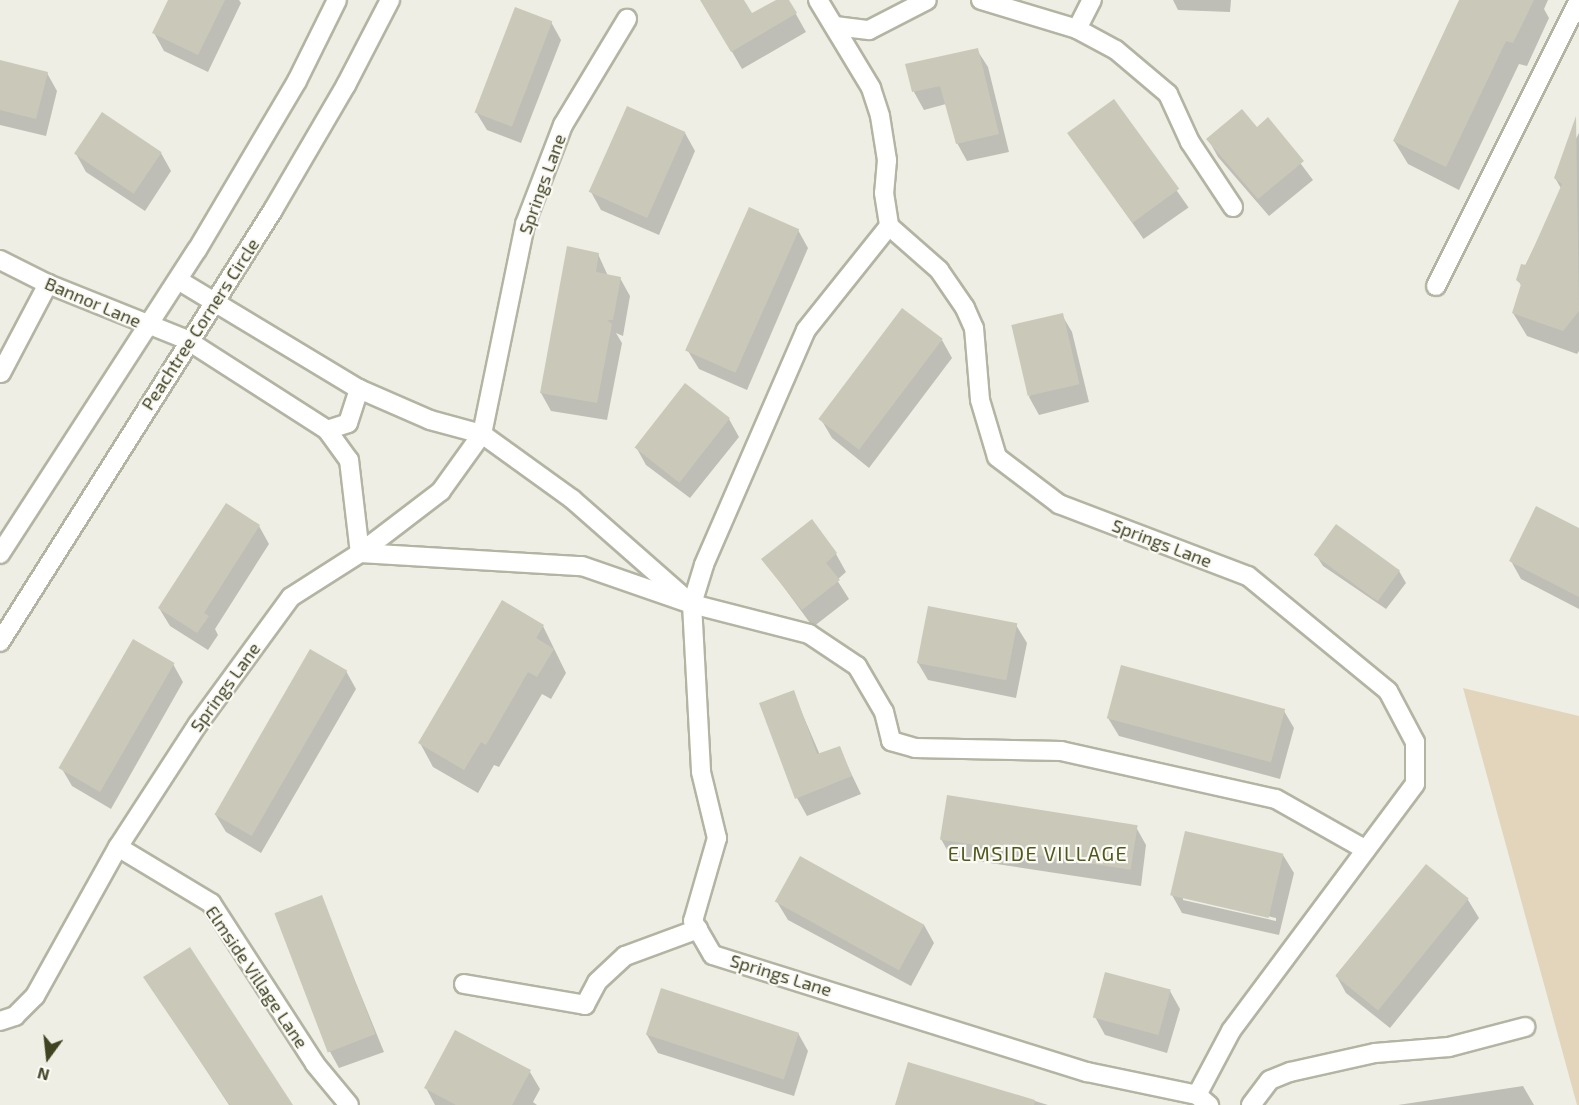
<!DOCTYPE html>
<style>
body{margin:0}
#map{position:relative;width:1579px;height:1105px;overflow:hidden;background:#efeee4;font-family:"Exo 2",sans-serif}
div>[style]{position:absolute}
.green>*{inset:0;background:#e2d5bc}
.shadow>*{inset:0;background:#0003;transform-origin:0 0}
.building>*{inset:0;background:#cac9b9;transform-origin:0 0}
.roads{filter:drop-shadow(2px 0 #b3b4a2) drop-shadow(-2px 0 #b3b4a2) drop-shadow(0 2px #b3b4a2) drop-shadow(0 -2px #b3b4a2)}
.minor>*{height:18px;margin:-9px;padding:0 9px;transform-origin:9px;border-radius:9px;background:#fff}
span{translate:-50% -50%;white-space:nowrap;text-align:center;line-height:1.15;-webkit-text-stroke:4.5px #fbfaf6;paint-order:stroke}
.street-label{font-size:18px;color:#3f4321}
.neighbourhood-label{font-size:20px;color:#4f581b;letter-spacing:1.5px}
.north{position:absolute;left:18px;top:1027px;width:60px;height:60px;-webkit-text-stroke:4px #fbfaf6;paint-order:stroke;rotate:195deg;font-size:16px;font-weight:700;line-height:24px;text-align:center;color:#3f4321}
.north::after{content:'';display:block;margin:auto;width:21px;height:27px;background:#3f4321;clip-path:polygon(50% 0,100% 100%,50% 72%,0 100%)}
</style>
<div id="map">
<div class="green">
<i style="clip-path:polygon(1463px 688px,1579px 716px,1579px 1105px,1577px 1105px)"></i>
</div>
<div class="shadow">
<i style="clip-path:polygon(170px 0,239px 0,241px 3px,208px 72px,164px 51px,154px 33px)"></i>
<i style="clip-path:polygon(702px 0,743px 0,752px 15px,779px 0,788px 0,806px 32px,742px 69px)"></i>
<i style="clip-path:polygon(1173px 0,1231px 0,1230px 12px,1178px 10px)"></i>
<i style="clip-path:polygon(1461px 0,1548px 0,1544px 9px,1549px 18px,1527px 66px,1519px 64px,1459px 190px,1408px 164px,1394px 141px)"></i>
<i style="clip-path:polygon(551px 22px,561px 40px,521px 143px,487px 130px,476px 112px)"></i>
<i style="clip-path:polygon(977px 50px,988px 67px,1009px 152px,967px 161px,957px 143px,946px 104px,924px 110px,914px 92px,907px 66px)"></i>
<i style="clip-path:polygon(0 62px,47px 73px,57px 91px,46px 136px,0 125px)"></i>
<i style="left:1114px;top:101px;width:130px;height:55px;rotate:55deg"></i>
<i style="clip-path:polygon(1268px 120px,1313px 180px,1269px 216px,1218px 157px,1208px 139px,1257px 129px)"></i>
<i style="clip-path:polygon(685px 133px,695px 151px,659px 235px,601px 210px,591px 192px)"></i>
<i style="clip-path:polygon(1579px 133px,1579px 351px,1577px 354px,1527px 336px,1513px 313px,1522px 287px,1518px 280px,1562px 190px,1555px 178px)"></i>
<i style="clip-path:polygon(161px 153px,171px 171px,145px 211px,86px 172px,76px 154px)"></i>
<i style="clip-path:polygon(798px 230px,808px 248px,747px 390px,699px 369px,688px 351px)"></i>
<i style="clip-path:polygon(598px 254px,608px 276px,620px 278px,630px 296px,623px 336px,616px 333px,622px 343px,607px 420px,551px 411px,541px 393px)"></i>
<i style="clip-path:polygon(1062px 315px,1072px 332px,1089px 402px,1039px 415px,1029px 397px)"></i>
<i style="clip-path:polygon(942px 340px,952px 358px,869px 468px,832px 438px,822px 421px)"></i>
<i style="clip-path:polygon(686px 385px,729px 419px,739px 437px,690px 498px,646px 465px,636px 447px)"></i>
<i style="clip-path:polygon(259px 526px,269px 544px,215px 629px,218px 635px,208px 650px,170px 626px,159px 608px)"></i>
<i style="clip-path:polygon(1579px 530px,1579px 609px,1521px 579px,1511px 561px)"></i>
<i style="clip-path:polygon(836px 554px,846px 572px,837px 580px,849px 599px,813px 627px,763px 559px)"></i>
<i style="clip-path:polygon(1316px 555px,1399px 571px,1406px 583px,1386px 609px,1323px 566px)"></i>
<i style="clip-path:polygon(1016px 625px,1027px 643px,1016px 698px,928px 680px,918px 663px)"></i>
<i style="clip-path:polygon(543px 626px,566px 673px,551px 699px,542px 694px,499px 767px,494px 765px,478px 793px,433px 767px,420px 743px)"></i>
<i style="clip-path:polygon(173px 664px,183px 682px,111px 809px,72px 786px,62px 769px)"></i>
<i style="clip-path:polygon(346px 671px,356px 689px,261px 853px,226px 832px,215px 814px)"></i>
<i style="clip-path:polygon(793px 692px,820px 755px,839px 748px,861px 794px,807px 816px,797px 798px)"></i>
<i style="clip-path:polygon(1284px 711px,1294px 728px,1280px 779px,1119px 736px,1108px 718px)"></i>
<i style="clip-path:polygon(1136px 827px,1146px 845px,1141px 886px,951px 857px,941px 839px)"></i>
<i style="clip-path:polygon(evenodd,1283px 855px,1294px 873px,1279px 935px,1182px 913px,1172px 895px,1283px 855px,1183px 897px,1276px 918px,1276px 921px,1183px 900px,1183px 897px)"></i>
<i style="clip-path:polygon(1426px 866px,1468px 900px,1479px 918px,1390px 1028px,1346px 993px,1336px 975px)"></i>
<i style="clip-path:polygon(321px 897px,384px 1052px,339px 1068px,329px 1050px)"></i>
<i style="clip-path:polygon(777px 902px,924px 925px,934px 943px,911px 986px,788px 920px)"></i>
<i style="clip-path:polygon(145px 977px,291px 1105px,229px 1105px)"></i>
<i style="clip-path:polygon(1170px 991px,1180px 1009px,1167px 1053px,1105px 1035px,1095px 1017px)"></i>
<i style="clip-path:polygon(798px 1033px,808px 1051px,794px 1096px,658px 1053px,647px 1035px)"></i>
<i style="clip-path:polygon(909px 1063px,1048px 1105px,897px 1105px)"></i>
<i style="clip-path:polygon(530px 1072px,540px 1089px,533px 1102px,537px 1105px,435px 1105px,426px 1088px)"></i>
<i style="clip-path:polygon(1523px 1086px,1534px 1105px,1398px 1105px)"></i>
</div>
<div class="building">
<i style="clip-path:polygon(168px 0,225px 0,198px 55px,152px 33px)"></i>
<i style="clip-path:polygon(700px 0,744px 0,752px 13px,776px 0,789px 0,797px 13px,731px 52px)"></i>
<i style="clip-path:polygon(1459px 0,1534px 0,1513px 43px,1506px 41px,1446px 167px,1393px 141px)"></i>
<i style="left:515px;top:7px;width:40px;height:113px;rotate:21deg"></i>
<i style="clip-path:polygon(978px 48px,999px 134px,956px 144px,940px 86px,912px 92px,905px 64px)"></i>
<i style="clip-path:polygon(0 60px,48px 72px,36px 119px,0 110px)"></i>
<i style="left:1114px;top:99px;width:111px;height:58px;rotate:54deg"></i>
<i style="left:627px;top:106px;width:64px;height:94px;rotate:24deg"></i>
<i style="clip-path:polygon(1242px 109px,1257px 127px,1268px 117px,1304px 161px,1258px 199px,1206px 139px)"></i>
<i style="left:102px;top:112px;width:72px;height:50px;rotate:34deg"></i>
<i style="clip-path:polygon(1576px 116px,1579px 311px,1563px 331px,1512px 313px,1521px 284px,1516px 280px,1521px 264px,1526px 265px,1562px 184px,1554px 178px)"></i>
<i style="left:749px;top:207px;width:55px;height:157px;rotate:24deg"></i>
<i style="clip-path:polygon(567px 246px,599px 253px,596px 272px,621px 277px,613px 320px,607px 320px,612px 324px,597px 403px,540px 393px)"></i>
<i style="left:902px;top:308px;width:51px;height:139px;rotate:37deg"></i>
<i style="left:1063px;top:313px;width:73px;height:53px;rotate:77deg"></i>
<i style="left:685px;top:383px;width:57px;height:82px;rotate:38deg"></i>
<i style="clip-path:polygon(226px 503px,260px 525px,204px 613px,209px 616px,197px 633px,158px 608px)"></i>
<i style="clip-path:polygon(1536px 506px,1579px 528px,1579px 597px,1509px 561px)"></i>
<i style="clip-path:polygon(812px 519px,837px 553px,826px 563px,840px 580px,802px 610px,761px 559px)"></i>
<i style="left:1336px;top:524px;width:79px;height:38px;rotate:36deg"></i>
<i style="clip-path:polygon(502px 600px,544px 625px,536px 638px,554px 649px,537px 677px,528px 672px,486px 745px,481px 742px,464px 770px,418px 743px)"></i>
<i style="left:928px;top:606px;width:91px;height:58px;rotate:11deg"></i>
<i style="left:133px;top:639px;width:48px;height:149px;rotate:30deg"></i>
<i style="left:310px;top:649px;width:43px;height:191px;rotate:30deg"></i>
<i style="left:1121px;top:665px;width:170px;height:55px;rotate:15deg"></i>
<i style="clip-path:polygon(794px 690px,817px 754px,840px 746px,852px 776px,795px 799px,759px 703px)"></i>
<i style="left:947px;top:795px;width:193px;height:45px;rotate:9deg"></i>
<i style="left:1185px;top:831px;width:101px;height:66px;rotate:13deg"></i>
<i style="left:800px;top:856px;width:142px;height:52px;rotate:29deg"></i>
<i style="left:1426px;top:864px;width:55px;height:144px;rotate:39deg"></i>
<i style="left:322px;top:895px;width:149px;height:51px;rotate:69deg"></i>
<i style="clip-path:polygon(190px 947px,293px 1105px,230px 1105px,143px 977px)"></i>
<i style="left:1105px;top:972px;width:68px;height:47px;rotate:15deg"></i>
<i style="left:661px;top:988px;width:145px;height:49px;rotate:18deg"></i>
<i style="clip-path:polygon(455px 1030px,531px 1070px,512px 1105px,456px 1105px,424px 1088px)"></i>
<i style="clip-path:polygon(908px 1062px,1035px 1100px,1034px 1105px,895px 1105px)"></i>
</div>
<div class="roads">
<div class="minor">
<i style="left:818px;top:0;width:103px;rotate:58.9deg"></i>
<i style="left:871px;top:88px;width:29px;rotate:72deg"></i>
<i style="left:880px;top:116px;width:45px;rotate:81deg"></i>
<i style="left:887px;top:160px;width:33px;rotate:95deg"></i>
<i style="left:884px;top:193px;width:33px;rotate:81deg"></i>
<i style="left:889px;top:226px;width:67px;rotate:41.3deg"></i>
<i style="left:939px;top:270px;width:46px;rotate:55.6deg"></i>
<i style="left:965px;top:308px;width:22px;rotate:66deg"></i>
<i style="left:974px;top:328px;width:72px;rotate:85.2deg"></i>
<i style="left:980px;top:400px;width:59px;rotate:73.4deg"></i>
<i style="left:997px;top:457px;width:78px;rotate:37.2deg"></i>
<i style="left:1059px;top:504px;width:202px;rotate:20.9deg"></i>
<i style="left:1248px;top:576px;width:181px;rotate:39.4deg"></i>
<i style="left:1388px;top:691px;width:58px;rotate:62.1deg"></i>
<i style="left:1415px;top:742px;width:42px;rotate:90deg"></i>
<i style="left:1415px;top:784px;width:308px;rotate:126.7deg"></i>
<i style="left:1231px;top:1031px;width:72px;rotate:118deg"></i>
<i style="left:981px;top:0;width:100px;rotate:16.8deg"></i>
<i style="left:1077px;top:29px;width:44px;rotate:28.3deg"></i>
<i style="left:1116px;top:50px;width:68px;rotate:40.2deg"></i>
<i style="left:1168px;top:94px;width:53px;rotate:65.4deg"></i>
<i style="left:1190px;top:142px;width:78px;rotate:56.5deg"></i>
<i style="left:835px;top:26px;width:34px;rotate:7deg"></i>
<i style="left:869px;top:30px;width:65px;rotate:-27.3deg"></i>
<i style="left:1077px;top:29px;width:33px;rotate:-63deg"></i>
<i style="left:889px;top:226px;width:133px;rotate:128.6deg"></i>
<i style="left:806px;top:330px;width:256px;rotate:113.5deg"></i>
<i style="left:704px;top:565px;width:41px;rotate:107.1deg"></i>
<i style="left:692px;top:604px;width:168px;rotate:86.9deg"></i>
<i style="left:701px;top:772px;width:68px;rotate:76.4deg"></i>
<i style="left:717px;top:838px;width:86px;rotate:106.1deg"></i>
<i style="left:693px;top:921px;width:39px;rotate:60deg"></i>
<i style="left:713px;top:955px;width:392px;rotate:17.4deg"></i>
<i style="left:1087px;top:1072px;width:112px;rotate:11.8deg"></i>
<i style="left:1197px;top:1095px;width:16px;rotate:40deg"></i>
<i style="left:0;top:260px;width:54px;rotate:26.6deg"></i>
<i style="left:48px;top:284px;width:150px;rotate:21.9deg"></i>
<i style="left:187px;top:340px;width:166px;rotate:32.7deg"></i>
<i style="left:327px;top:430px;width:37px;rotate:54deg"></i>
<i style="left:349px;top:460px;width:94px;rotate:83.3deg"></i>
<i style="left:360px;top:553px;width:222px;rotate:3.4deg"></i>
<i style="left:582px;top:566px;width:116px;rotate:19.1deg"></i>
<i style="left:692px;top:604px;width:121px;rotate:14.4deg"></i>
<i style="left:809px;top:634px;width:58px;rotate:33.7deg"></i>
<i style="left:857px;top:666px;width:53px;rotate:59.6deg"></i>
<i style="left:884px;top:712px;width:30px;rotate:76deg"></i>
<i style="left:891px;top:741px;width:25px;rotate:16deg"></i>
<i style="left:915px;top:748px;width:146px;rotate:1.2deg"></i>
<i style="left:1061px;top:751px;width:220px;rotate:12.6deg"></i>
<i style="left:1276px;top:799px;width:103px;rotate:29.5deg"></i>
<i style="left:178px;top:280px;width:211px;rotate:31.1deg"></i>
<i style="left:359px;top:389px;width:77px;rotate:23.6deg"></i>
<i style="left:430px;top:420px;width:54px;rotate:15.1deg"></i>
<i style="left:482px;top:434px;width:111px;rotate:35.8deg"></i>
<i style="left:572px;top:499px;width:152px;rotate:41.3deg"></i>
<i style="left:1436px;top:286px;width:319px;rotate:-63.4deg"></i>
<i style="left:1px;top:373px;width:101px;rotate:-62.2deg"></i>
<i style="left:327px;top:430px;width:22px;rotate:-18deg"></i>
<i style="left:348px;top:423px;width:36px;rotate:-72deg"></i>
<i style="left:0;top:554px;width:362px;rotate:-57.1deg"></i>
<i style="left:197px;top:250px;width:196px;rotate:-59.4deg"></i>
<i style="left:297px;top:81px;width:90px;rotate:-63.7deg"></i>
<i style="left:0;top:642px;width:511px;rotate:-57.71deg"></i>
<i style="left:273px;top:210px;width:145px;rotate:-59.7deg"></i>
<i style="left:346px;top:85px;width:96px;rotate:-62.6deg"></i>
<i style="left:118px;top:847px;width:147px;rotate:-57deg"></i>
<i style="left:198px;top:724px;width:157px;rotate:-53.8deg"></i>
<i style="left:291px;top:597px;width:82px;rotate:-32.5deg"></i>
<i style="left:360px;top:553px;width:102px;rotate:-37.4deg"></i>
<i style="left:441px;top:491px;width:70px;rotate:-54.3deg"></i>
<i style="left:482px;top:434px;width:214px;rotate:-78.4deg"></i>
<i style="left:525px;top:224px;width:106px;rotate:-69deg"></i>
<i style="left:563px;top:125px;width:124px;rotate:-58.9deg"></i>
<i style="left:464px;top:984px;width:123px;rotate:9.8deg"></i>
<i style="left:585px;top:1005px;width:26px;rotate:-62deg"></i>
<i style="left:597px;top:982px;width:38px;rotate:-43deg"></i>
<i style="left:625px;top:956px;width:78px;rotate:-20.3deg"></i>
<i style="left:0;top:1021px;width:16px;rotate:-18deg"></i>
<i style="left:15px;top:1016px;width:28px;rotate:-45deg"></i>
<i style="left:35px;top:996px;width:171px;rotate:-60.9deg"></i>
<i style="left:118px;top:847px;width:109px;rotate:31.1deg"></i>
<i style="left:211px;top:903px;width:192px;rotate:57.1deg"></i>
<i style="left:315px;top:1064px;width:53px;rotate:50.3deg"></i>
<i style="left:1251px;top:1105px;width:31px;rotate:-53deg"></i>
<i style="left:1270px;top:1080px;width:22px;rotate:-22deg"></i>
<i style="left:1290px;top:1072px;width:87px;rotate:-12.6deg"></i>
<i style="left:1375px;top:1053px;width:74px;rotate:-4.6deg"></i>
<i style="left:1449px;top:1047px;width:79px;rotate:-14.7deg"></i>
</div>
</div>
<div class="street-label">
<span style="left:542px;top:184px;rotate:-70deg">Springs Lane</span>
<span style="left:93px;top:302px;rotate:23deg">Bannor Lane</span>
<span style="left:200px;top:324px;rotate:-57deg">Peachtree Corners Circle</span>
<span style="left:1162px;top:543px;rotate:21deg">Springs Lane</span>
<span style="left:225px;top:687px;rotate:-54deg">Springs Lane</span>
<span style="left:781px;top:975px;rotate:17deg">Springs Lane</span>
<span style="left:257px;top:977px;rotate:56deg">Elmside Village Lane</span>
</div>
<div class="neighbourhood-label">
<span style="left:1038px;top:853px">ELMSIDE VILLAGE</span>
</div>
<div class="north">N</div>
</div>
